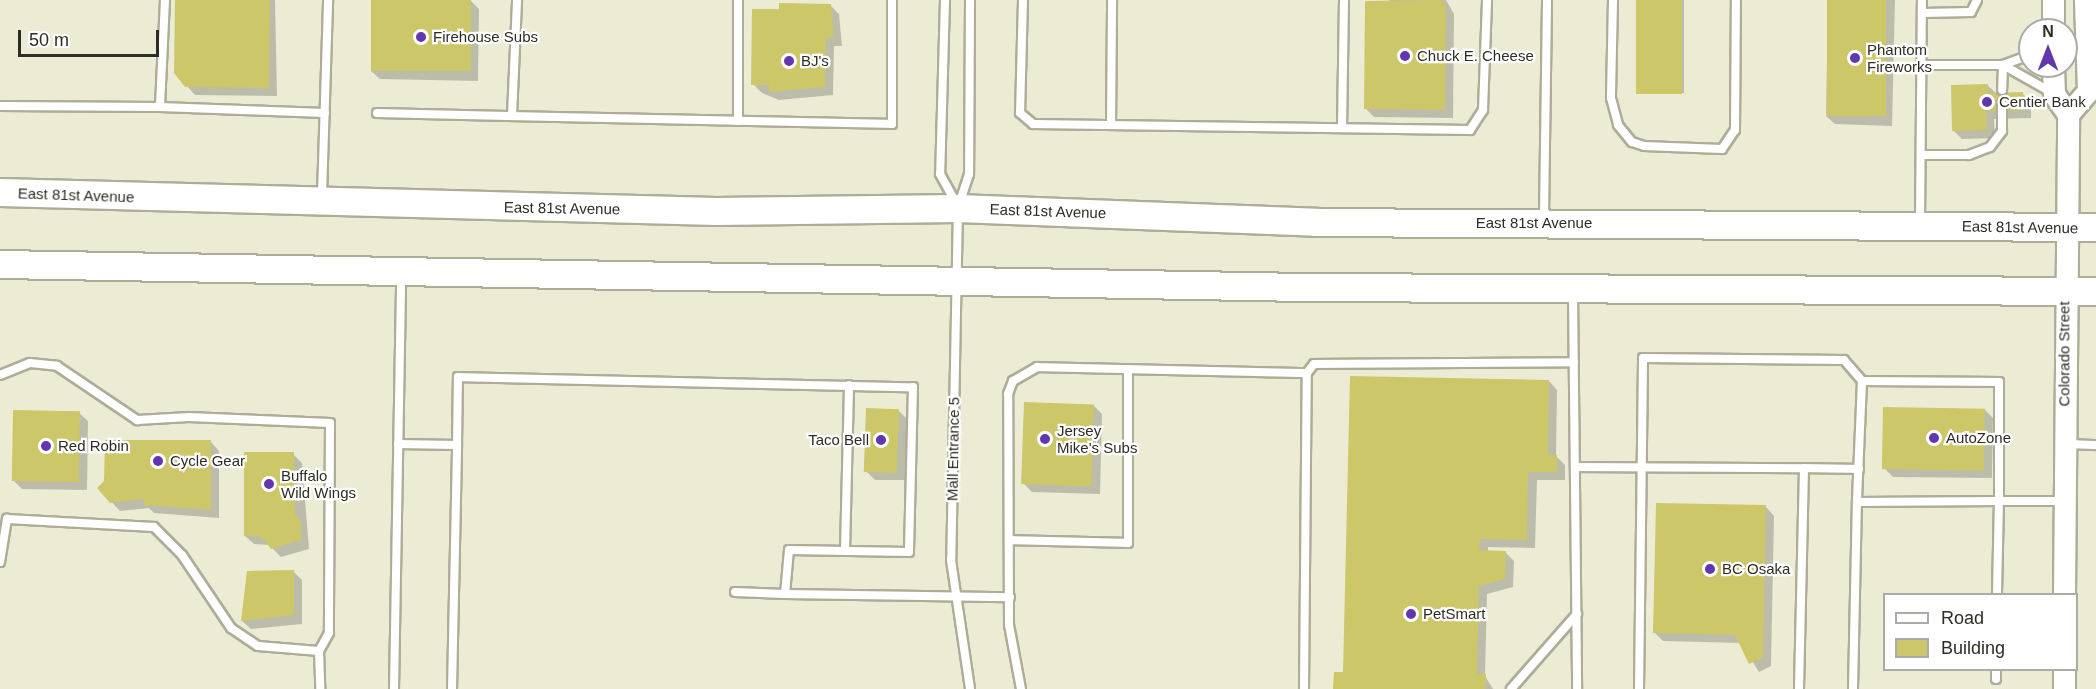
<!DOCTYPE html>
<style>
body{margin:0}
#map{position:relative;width:2096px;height:689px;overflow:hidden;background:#ececd5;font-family:Arial,sans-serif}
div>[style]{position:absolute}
.shadow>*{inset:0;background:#0003;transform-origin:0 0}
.building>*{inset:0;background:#ccc769;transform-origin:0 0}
.roads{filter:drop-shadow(2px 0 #adad98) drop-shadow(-2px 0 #adad98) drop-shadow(0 2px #adad98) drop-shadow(0 -2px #adad98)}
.lane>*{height:8px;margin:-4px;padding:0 4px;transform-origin:4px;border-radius:4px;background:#fff}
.secondary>*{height:21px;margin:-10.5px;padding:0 10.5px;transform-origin:10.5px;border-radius:10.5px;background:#fff}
.highway>*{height:27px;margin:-13.5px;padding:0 13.5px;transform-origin:13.5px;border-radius:13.5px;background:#fff}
.dots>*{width:16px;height:16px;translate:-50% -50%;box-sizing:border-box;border:3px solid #fff;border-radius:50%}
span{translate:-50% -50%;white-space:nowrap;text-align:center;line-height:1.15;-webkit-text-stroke:4.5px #fff;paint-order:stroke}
.poi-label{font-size:15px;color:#2e2d25}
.left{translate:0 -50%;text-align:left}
.right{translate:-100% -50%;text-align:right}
.street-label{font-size:15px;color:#2e2d25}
.legend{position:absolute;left:1883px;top:593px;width:195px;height:78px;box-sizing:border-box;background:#fff;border:2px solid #ababa8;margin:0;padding:8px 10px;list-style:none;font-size:18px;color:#2e2d25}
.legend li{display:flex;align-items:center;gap:12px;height:30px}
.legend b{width:30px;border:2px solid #ababa8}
.north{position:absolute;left:2018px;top:18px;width:60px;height:60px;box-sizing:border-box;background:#fff;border:2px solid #ababa8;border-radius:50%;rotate:0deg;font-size:16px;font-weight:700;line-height:24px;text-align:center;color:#2e2d25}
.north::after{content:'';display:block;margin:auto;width:21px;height:27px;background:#6237ae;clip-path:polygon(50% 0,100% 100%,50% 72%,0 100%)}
.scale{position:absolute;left:18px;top:30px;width:141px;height:27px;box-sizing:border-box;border:3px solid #2e2d25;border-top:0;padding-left:8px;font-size:18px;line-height:21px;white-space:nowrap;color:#2e2d25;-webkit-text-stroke:4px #fff;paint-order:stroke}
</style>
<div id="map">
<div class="shadow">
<i style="clip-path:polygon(176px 0,275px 0,277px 96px,195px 95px,186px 85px)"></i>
<i style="clip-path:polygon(373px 0,471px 1px,479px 9px,478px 81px,380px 79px,371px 71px)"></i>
<i style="clip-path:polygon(1389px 0,1446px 0,1454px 14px,1453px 118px,1374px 117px,1365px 108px)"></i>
<i style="left:1637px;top:0;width:47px;height:93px"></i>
<i style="clip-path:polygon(1828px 0,1895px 0,1892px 126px,1835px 124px,1826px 116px)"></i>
<i style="clip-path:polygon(830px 5px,839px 14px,842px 46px,834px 46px,833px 95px,779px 100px,762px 93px,753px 84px,780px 11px)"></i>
<i style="clip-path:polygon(1987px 85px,1997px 94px,2023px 94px,2031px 103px,2031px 118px,1994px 119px,1995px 138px,1962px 139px,1953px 130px)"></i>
<i style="clip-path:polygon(1549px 381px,1557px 390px,1556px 456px,1565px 465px,1565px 480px,1537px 480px,1535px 548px,1488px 547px,1488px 552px,1505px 552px,1514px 561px,1513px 587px,1487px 594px,1485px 676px,1493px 689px,1335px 689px)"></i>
<i style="clip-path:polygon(1093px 405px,1102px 414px,1100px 494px,1032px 492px,1023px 483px)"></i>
<i style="clip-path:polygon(1984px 409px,1993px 418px,1992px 478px,1893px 477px,1885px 469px)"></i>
<i style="clip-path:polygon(898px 410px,907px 419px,905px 480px,875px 480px,866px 471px)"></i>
<i style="clip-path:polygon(79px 413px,88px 421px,87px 490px,22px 489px,14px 481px)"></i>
<i style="clip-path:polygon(211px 442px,219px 451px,219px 518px,154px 513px,149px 508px,120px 511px,99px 488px)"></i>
<i style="clip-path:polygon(293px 454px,302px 463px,309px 549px,281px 557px,269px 545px,254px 544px,245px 536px)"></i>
<i style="clip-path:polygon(1766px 507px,1774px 516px,1771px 666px,1759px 672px,1741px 643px,1663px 641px,1654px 632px)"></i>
<i style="clip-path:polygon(294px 572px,302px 580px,302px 624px,251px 629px,242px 621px)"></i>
</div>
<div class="building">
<i style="clip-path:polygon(175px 0,270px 0,269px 88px,185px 87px,174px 73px)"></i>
<i style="left:371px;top:0;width:100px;height:71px"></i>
<i style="clip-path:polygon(1437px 0,1446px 3px,1445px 110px,1364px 109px,1365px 1px)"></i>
<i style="left:1636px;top:0;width:46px;height:94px"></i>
<i style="left:1827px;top:0;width:59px;height:116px"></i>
<i style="clip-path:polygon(779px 3px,831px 4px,834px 38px,826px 38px,825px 87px,769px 92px,769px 85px,751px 85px,752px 9px,779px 9px)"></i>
<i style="clip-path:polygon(1988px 84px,1988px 93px,2023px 92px,2023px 110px,1986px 111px,1987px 130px,1952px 131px,1951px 85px)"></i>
<i style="clip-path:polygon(1350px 376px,1549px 380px,1548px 455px,1557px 455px,1557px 472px,1528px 472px,1527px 540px,1480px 539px,1479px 550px,1506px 551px,1505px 579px,1479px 586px,1477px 674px,1486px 674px,1485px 689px,1333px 689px,1334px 672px,1343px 672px)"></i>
<i style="left:1024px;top:402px;width:70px;height:82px;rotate:2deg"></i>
<i style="left:1883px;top:407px;width:102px;height:62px;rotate:1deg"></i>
<i style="left:866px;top:408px;width:33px;height:64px;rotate:2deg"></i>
<i style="left:13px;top:410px;width:67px;height:71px;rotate:1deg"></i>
<i style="clip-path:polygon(105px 440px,211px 440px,211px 510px,144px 505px,144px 499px,110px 503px,97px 488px,104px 481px)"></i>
<i style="clip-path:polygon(244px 452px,294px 452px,295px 515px,301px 522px,301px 540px,271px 549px,262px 537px,244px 536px)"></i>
<i style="clip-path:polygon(1656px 503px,1766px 505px,1763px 658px,1749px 664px,1735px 635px,1653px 633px)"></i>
<i style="clip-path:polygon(294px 570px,294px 615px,241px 621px,247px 571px)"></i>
</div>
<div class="roads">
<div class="lane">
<i style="left:165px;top:0;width:107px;rotate:92.7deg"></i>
<i style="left:160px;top:107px;width:165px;rotate:2.1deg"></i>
<i style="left:945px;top:0;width:174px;rotate:91.6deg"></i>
<i style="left:940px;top:174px;width:31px;rotate:61deg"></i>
<i style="left:970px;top:0;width:174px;rotate:90.3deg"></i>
<i style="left:969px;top:174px;width:36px;rotate:108deg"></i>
<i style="left:958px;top:208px;width:352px;rotate:91.1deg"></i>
<i style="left:951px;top:560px;width:130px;rotate:81.6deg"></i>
<i style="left:1023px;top:0;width:113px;rotate:91.5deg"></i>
<i style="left:1020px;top:113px;width:17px;rotate:40deg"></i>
<i style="left:1033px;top:124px;width:437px;rotate:0.8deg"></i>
<i style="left:1470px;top:130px;width:24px;rotate:-57deg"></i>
<i style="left:1483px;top:110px;width:110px;rotate:-87.9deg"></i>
<i style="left:1613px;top:0;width:98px;rotate:91.2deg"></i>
<i style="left:1611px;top:98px;width:28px;rotate:75deg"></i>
<i style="left:1618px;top:125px;width:22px;rotate:51deg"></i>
<i style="left:1632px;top:142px;width:13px;rotate:18deg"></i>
<i style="left:1644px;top:146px;width:78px;rotate:2.2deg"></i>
<i style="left:1722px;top:149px;width:23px;rotate:-56deg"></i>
<i style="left:1735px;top:130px;width:130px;rotate:-89.6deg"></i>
<i style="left:1922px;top:13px;width:49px;rotate:-1.2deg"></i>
<i style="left:1971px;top:12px;width:13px;rotate:-63deg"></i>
<i style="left:2030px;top:55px;width:29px;rotate:160deg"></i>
<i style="left:2003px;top:65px;width:55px;rotate:29.4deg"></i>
<i style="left:1922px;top:65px;width:81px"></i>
<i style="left:2003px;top:65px;width:25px;rotate:92deg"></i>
<i style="left:0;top:106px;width:160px;rotate:0.4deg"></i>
<i style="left:377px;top:113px;width:135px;rotate:1.3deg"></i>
<i style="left:512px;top:116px;width:116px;rotate:-87.5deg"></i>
<i style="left:512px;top:116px;width:380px;rotate:1.2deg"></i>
<i style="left:892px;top:124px;width:124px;rotate:-90deg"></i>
<i style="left:738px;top:121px;width:121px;rotate:-90deg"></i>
<i style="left:1111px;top:125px;width:125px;rotate:-89.5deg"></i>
<i style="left:1342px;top:128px;width:128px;rotate:-89.1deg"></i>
<i style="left:1921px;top:155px;width:48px"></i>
<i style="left:1969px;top:155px;width:22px;rotate:-21deg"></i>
<i style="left:1990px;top:147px;width:20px;rotate:-53deg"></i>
<i style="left:2002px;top:131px;width:27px;rotate:-90deg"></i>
<i style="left:322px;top:195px;width:195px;rotate:-88.2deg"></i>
<i style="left:1544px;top:217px;width:217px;rotate:-89.2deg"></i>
<i style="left:1920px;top:221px;width:221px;rotate:-89.5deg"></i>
<i style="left:1573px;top:293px;width:396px;rotate:89.4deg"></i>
<i style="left:0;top:375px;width:32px;rotate:-22deg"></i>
<i style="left:30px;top:363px;width:27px;rotate:6deg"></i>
<i style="left:57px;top:366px;width:97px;rotate:34deg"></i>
<i style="left:137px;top:420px;width:52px;rotate:-3.3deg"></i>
<i style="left:189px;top:417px;width:141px;rotate:2.4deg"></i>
<i style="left:330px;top:423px;width:210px;rotate:90.3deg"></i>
<i style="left:329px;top:633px;width:21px;rotate:119deg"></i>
<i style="left:398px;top:444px;width:59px;rotate:1deg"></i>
<i style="left:457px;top:445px;width:68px;rotate:-89.2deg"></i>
<i style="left:458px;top:377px;width:455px;rotate:1.3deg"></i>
<i style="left:913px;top:387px;width:165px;rotate:91.4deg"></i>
<i style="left:909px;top:552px;width:120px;rotate:-179deg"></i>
<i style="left:789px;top:550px;width:44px;rotate:95.2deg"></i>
<i style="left:785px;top:594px;width:50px;rotate:-177.7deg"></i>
<i style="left:2065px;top:444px;width:31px;rotate:2deg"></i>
<i style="left:1576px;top:467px;width:228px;rotate:0.3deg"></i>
<i style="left:1804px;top:468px;width:221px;rotate:91.3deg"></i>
<i style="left:1804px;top:468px;width:55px;rotate:1deg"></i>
<i style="left:1009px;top:540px;width:119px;rotate:1.4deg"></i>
<i style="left:1128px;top:543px;width:174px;rotate:-90deg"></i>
<i style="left:845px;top:551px;width:166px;rotate:-88.6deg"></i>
<i style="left:0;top:562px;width:44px;rotate:-80.8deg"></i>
<i style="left:7px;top:519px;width:147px;rotate:3.1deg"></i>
<i style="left:154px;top:527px;width:40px;rotate:45deg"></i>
<i style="left:182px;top:555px;width:88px;rotate:56.1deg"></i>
<i style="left:231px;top:628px;width:32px;rotate:34deg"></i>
<i style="left:258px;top:646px;width:61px;rotate:4.7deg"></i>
<i style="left:319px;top:651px;width:38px;rotate:88deg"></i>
<i style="left:785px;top:594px;width:225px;rotate:0.8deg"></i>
<i style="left:1997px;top:594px;width:93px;rotate:-88.8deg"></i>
<i style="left:1999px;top:501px;width:119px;rotate:-90deg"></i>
<i style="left:1999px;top:382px;width:137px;rotate:-179.6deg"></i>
<i style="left:1862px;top:381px;width:121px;rotate:92.4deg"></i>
<i style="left:1857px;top:502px;width:142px;rotate:-0.4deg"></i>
<i style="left:1999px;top:501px;width:64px"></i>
<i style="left:1996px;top:679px;width:9px;rotate:-90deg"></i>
<i style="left:394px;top:689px;width:412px;rotate:-89deg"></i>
<i style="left:452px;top:689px;width:244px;rotate:-88.8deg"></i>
<i style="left:1021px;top:689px;width:65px;rotate:-100.6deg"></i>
<i style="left:1009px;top:625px;width:231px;rotate:-90.2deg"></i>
<i style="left:1008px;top:394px;width:14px;rotate:-69deg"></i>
<i style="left:1013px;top:381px;width:28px;rotate:-30deg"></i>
<i style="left:1037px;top:367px;width:270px;rotate:1.3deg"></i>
<i style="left:1304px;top:689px;width:316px;rotate:-89.5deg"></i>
<i style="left:1307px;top:373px;width:11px;rotate:-52deg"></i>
<i style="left:1314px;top:364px;width:260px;rotate:-0.4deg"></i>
<i style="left:1511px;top:689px;width:100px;rotate:-48.7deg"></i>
<i style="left:1639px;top:689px;width:331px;rotate:-89.3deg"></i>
<i style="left:1643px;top:358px;width:201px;rotate:0.6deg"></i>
<i style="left:1844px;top:360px;width:28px;rotate:49deg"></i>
<i style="left:1853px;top:689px;width:187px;rotate:-88.8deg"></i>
</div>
<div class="secondary">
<i style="left:2053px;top:0;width:30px;rotate:90deg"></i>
<i style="left:2053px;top:66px;width:28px;rotate:88deg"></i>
<i style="left:2054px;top:94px;width:24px;rotate:55deg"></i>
<i style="left:2064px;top:594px;width:480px;rotate:-89.5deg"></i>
<i style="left:2068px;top:114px;width:30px;rotate:-49deg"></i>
<i style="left:2088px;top:91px;width:91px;rotate:-91.9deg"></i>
<i style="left:2064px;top:670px;width:19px;rotate:90deg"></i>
</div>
<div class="highway">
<i style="left:0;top:192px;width:716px;rotate:1.52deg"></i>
<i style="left:716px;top:211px;width:242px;rotate:-0.7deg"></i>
<i style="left:958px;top:208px;width:357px;rotate:2.2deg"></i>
<i style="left:1315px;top:222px;width:781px;rotate:0.37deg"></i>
<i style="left:0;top:264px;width:1310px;rotate:1.01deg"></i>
<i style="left:1310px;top:287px;width:786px;rotate:0.29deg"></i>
</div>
</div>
<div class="dots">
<i style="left:421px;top:37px;background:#6237ae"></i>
<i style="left:1405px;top:56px;background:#6237ae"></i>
<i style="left:1855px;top:58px;background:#6237ae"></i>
<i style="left:789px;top:61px;background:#6237ae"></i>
<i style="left:1987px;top:102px;background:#6237ae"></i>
<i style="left:1934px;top:438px;background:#6237ae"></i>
<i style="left:1045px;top:439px;background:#6237ae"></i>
<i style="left:881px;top:440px;background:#6237ae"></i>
<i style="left:46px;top:446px;background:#6237ae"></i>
<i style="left:158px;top:461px;background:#6237ae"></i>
<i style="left:269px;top:484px;background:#6237ae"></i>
<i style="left:1710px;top:569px;background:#6237ae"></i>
<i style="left:1411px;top:614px;background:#6237ae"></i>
</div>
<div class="poi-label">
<span class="left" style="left:433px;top:37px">Firehouse Subs</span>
<span class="left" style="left:1867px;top:58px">Phantom<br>Fireworks</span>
<span class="left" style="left:1417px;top:56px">Chuck E. Cheese</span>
<span class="left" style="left:801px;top:61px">BJ's</span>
<span class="left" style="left:1999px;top:102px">Centier Bank</span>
<span class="left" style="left:1057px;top:439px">Jersey<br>Mike's Subs</span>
<span class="left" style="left:1946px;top:438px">AutoZone</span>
<span class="right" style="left:869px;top:440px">Taco Bell</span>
<span class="left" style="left:58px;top:446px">Red Robin</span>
<span class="left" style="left:170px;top:461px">Cycle Gear</span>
<span class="left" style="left:281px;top:484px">Buffalo<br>Wild Wings</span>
<span class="left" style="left:1722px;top:569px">BC Osaka</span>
<span class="left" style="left:1423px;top:614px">PetSmart</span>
</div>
<div class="street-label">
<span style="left:76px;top:195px;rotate:2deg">East 81st Avenue</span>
<span style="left:562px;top:208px;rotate:1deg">East 81st Avenue</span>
<span style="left:1048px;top:211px;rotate:2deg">East 81st Avenue</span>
<span style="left:1534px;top:223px">East 81st Avenue</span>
<span style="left:2020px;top:227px;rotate:1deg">East 81st Avenue</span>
<span style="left:2064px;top:354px;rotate:-90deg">Colorado Street</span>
<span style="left:953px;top:449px;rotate:-89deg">Mall Entrance 5</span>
</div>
<ul class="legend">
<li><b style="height:8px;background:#fff"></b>Road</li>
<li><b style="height:16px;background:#ccc769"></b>Building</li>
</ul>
<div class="north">N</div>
<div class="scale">50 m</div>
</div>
